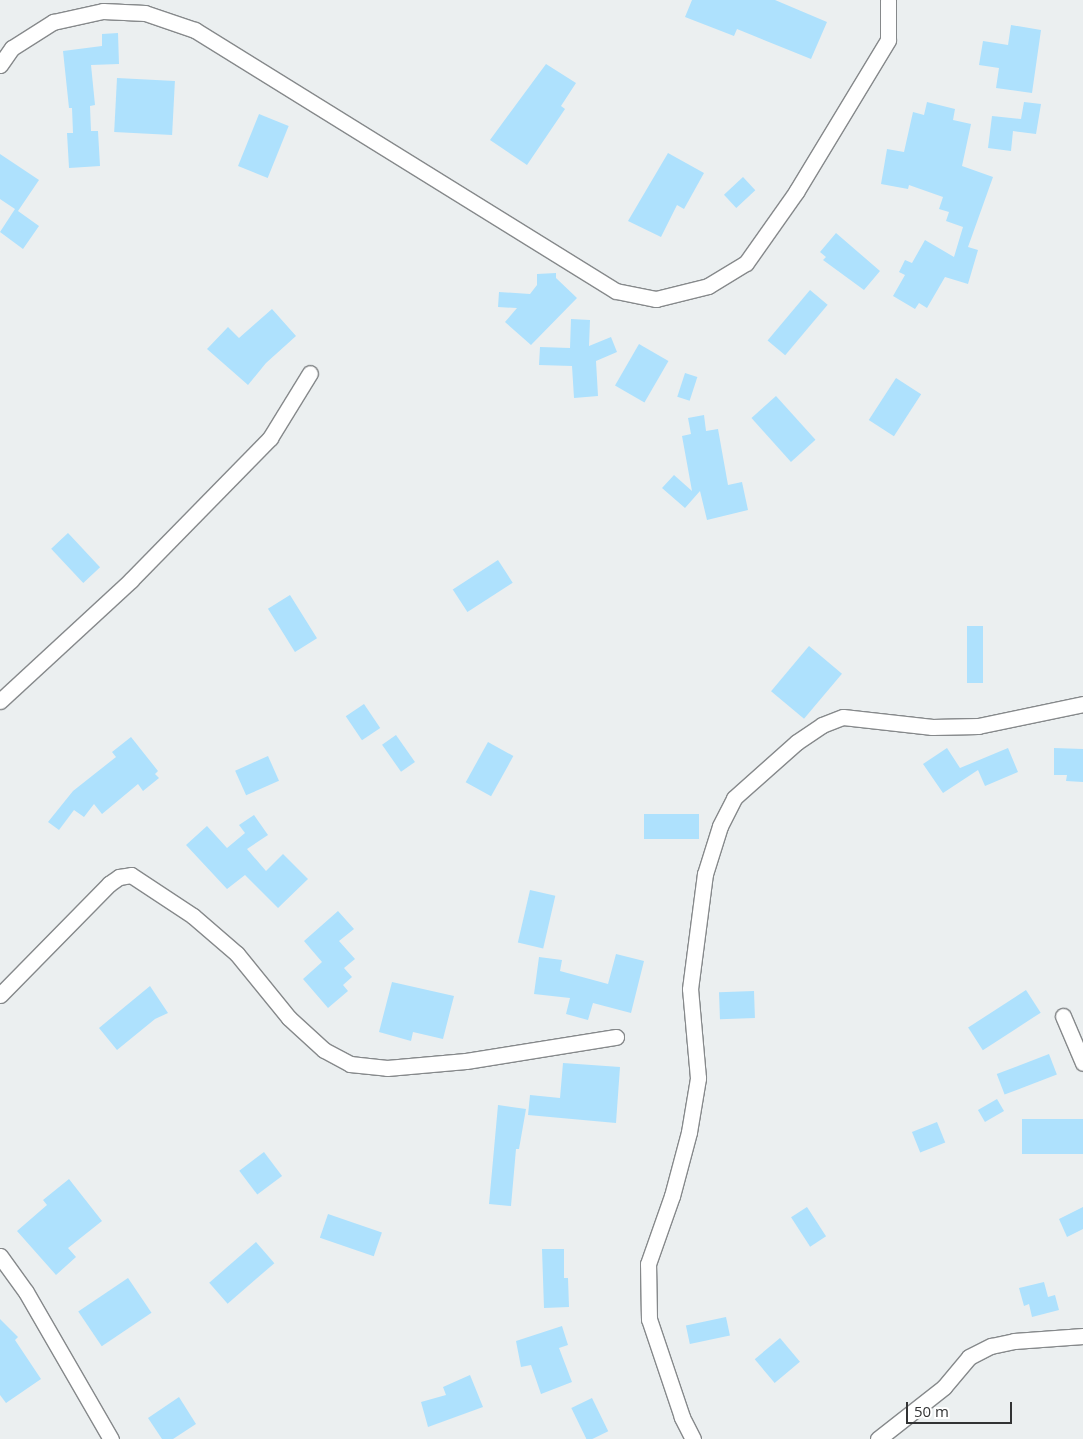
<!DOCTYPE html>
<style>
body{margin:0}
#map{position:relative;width:1083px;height:1439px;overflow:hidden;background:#ebeff0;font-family:"Open Sans",sans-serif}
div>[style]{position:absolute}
.building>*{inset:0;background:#aee1fd;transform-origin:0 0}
.roads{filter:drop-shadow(1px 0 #86898b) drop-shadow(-1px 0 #86898b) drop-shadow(0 1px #86898b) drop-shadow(0 -1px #86898b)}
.street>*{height:15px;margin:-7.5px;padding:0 7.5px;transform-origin:7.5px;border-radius:7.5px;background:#fff}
span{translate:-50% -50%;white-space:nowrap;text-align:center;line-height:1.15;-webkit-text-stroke:5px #fff;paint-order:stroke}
.scale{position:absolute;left:906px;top:1402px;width:106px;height:22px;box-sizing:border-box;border:2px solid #323334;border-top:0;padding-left:6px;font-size:15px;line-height:18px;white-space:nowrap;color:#323334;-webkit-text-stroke:4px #fff;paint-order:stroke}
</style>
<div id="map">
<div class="building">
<i style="clip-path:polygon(692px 0,775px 0,827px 22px,811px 59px,737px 29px,734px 36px,685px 17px)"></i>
<i style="clip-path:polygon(1011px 25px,1041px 30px,1032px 93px,996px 88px,999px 68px,979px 65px,983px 41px,1008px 45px)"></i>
<i style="clip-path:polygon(118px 33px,119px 64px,91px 65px,95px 105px,90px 106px,91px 131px,98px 131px,100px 166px,69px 168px,67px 133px,73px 133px,72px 108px,69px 108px,63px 51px,102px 46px,102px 34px)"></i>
<i style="clip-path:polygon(546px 64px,576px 83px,561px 106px,565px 109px,527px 165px,490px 140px)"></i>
<i style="left:117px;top:78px;width:58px;height:54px;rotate:3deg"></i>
<i style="clip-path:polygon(927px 102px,955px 109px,953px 120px,971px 124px,962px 166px,993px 177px,968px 247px,978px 250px,968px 284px,945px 277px,927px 308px,919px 303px,915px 309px,893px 296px,905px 275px,899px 272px,905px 260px,912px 263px,925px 240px,954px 257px,963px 227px,946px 221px,949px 212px,939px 209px,943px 197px,909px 185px,908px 189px,881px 184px,887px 149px,904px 152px,913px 112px,924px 115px)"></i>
<i style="clip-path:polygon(1024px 102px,1041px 104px,1036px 134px,1013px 131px,1011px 151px,988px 148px,992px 116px,1021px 119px)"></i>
<i style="left:259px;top:114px;width:32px;height:56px;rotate:22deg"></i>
<i style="clip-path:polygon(668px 153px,704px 173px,684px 209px,677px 205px,661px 237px,628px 221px)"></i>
<i style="clip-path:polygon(0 154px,39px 180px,18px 211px,39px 226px,23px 249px,0 232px,15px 209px,0 199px)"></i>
<i style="left:743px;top:177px;width:18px;height:26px;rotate:47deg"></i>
<i style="clip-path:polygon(836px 233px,880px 271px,864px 290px,823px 260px,826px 257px,820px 252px)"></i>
<i style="clip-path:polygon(556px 273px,556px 278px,577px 298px,531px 345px,505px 322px,517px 308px,498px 307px,499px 292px,530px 294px,537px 285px,537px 274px)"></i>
<i style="left:810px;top:290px;width:23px;height:66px;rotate:40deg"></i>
<i style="clip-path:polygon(272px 309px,296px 336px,266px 363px,248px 385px,207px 349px,228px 327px,239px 338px)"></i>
<i style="clip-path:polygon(571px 319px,590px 320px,589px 346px,611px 337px,617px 352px,596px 361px,598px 396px,574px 398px,572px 366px,539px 365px,540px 347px,570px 348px)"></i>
<i style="left:639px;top:344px;width:34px;height:48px;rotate:30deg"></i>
<i style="left:685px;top:373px;width:13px;height:25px;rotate:18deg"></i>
<i style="left:896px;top:378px;width:30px;height:50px;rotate:33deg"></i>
<i style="left:776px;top:396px;width:59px;height:33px;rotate:48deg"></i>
<i style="clip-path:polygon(704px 415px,706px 431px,718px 429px,728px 485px,742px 482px,748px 510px,707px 520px,700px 491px,685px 508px,662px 488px,674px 475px,692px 491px,682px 436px,691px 434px,688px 418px)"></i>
<i style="left:68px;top:533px;width:47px;height:23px;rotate:47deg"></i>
<i style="left:498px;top:560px;width:27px;height:54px;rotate:57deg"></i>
<i style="left:290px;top:595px;width:51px;height:26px;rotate:58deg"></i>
<i style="left:967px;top:626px;width:16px;height:57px"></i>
<i style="left:809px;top:646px;width:43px;height:59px;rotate:40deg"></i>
<i style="left:364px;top:704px;width:29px;height:22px;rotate:56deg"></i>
<i style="left:396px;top:735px;width:33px;height:17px;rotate:55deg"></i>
<i style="clip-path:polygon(131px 737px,158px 771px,155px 774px,159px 778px,143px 791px,138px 784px,102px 814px,94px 804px,84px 817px,74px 810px,59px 830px,48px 822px,73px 791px,116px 757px,112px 752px)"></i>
<i style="left:488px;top:742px;width:29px;height:46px;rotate:29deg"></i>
<i style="clip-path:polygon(947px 748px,960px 768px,1008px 748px,1018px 772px,985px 786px,978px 770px,943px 793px,923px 764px)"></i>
<i style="clip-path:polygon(1054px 748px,1083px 749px,1083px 782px,1066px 781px,1067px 775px,1054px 775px)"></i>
<i style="left:268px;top:756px;width:27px;height:36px;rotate:66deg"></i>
<i style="left:699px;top:814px;width:25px;height:55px;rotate:90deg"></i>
<i style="clip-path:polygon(254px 815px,268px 835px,247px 849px,266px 871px,283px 854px,308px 879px,278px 908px,245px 875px,227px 889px,186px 845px,207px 826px,227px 848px,245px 833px,239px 825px)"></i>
<i style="left:530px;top:890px;width:26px;height:54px;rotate:13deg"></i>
<i style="clip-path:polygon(338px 911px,354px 929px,339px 941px,355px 959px,344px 968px,352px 977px,343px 985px,348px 991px,328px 1008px,303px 979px,322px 962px,304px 941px)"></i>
<i style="clip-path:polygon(616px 954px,644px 961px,631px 1013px,593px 1003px,588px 1020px,566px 1014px,570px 998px,534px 994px,539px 957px,562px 960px,560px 971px,608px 984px)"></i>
<i style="clip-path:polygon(392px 982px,454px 996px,443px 1039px,413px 1032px,411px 1041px,379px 1032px)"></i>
<i style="clip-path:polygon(150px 986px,168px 1013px,155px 1019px,117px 1050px,99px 1028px)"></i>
<i style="left:1026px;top:990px;width:27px;height:69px;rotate:57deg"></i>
<i style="left:754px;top:991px;width:27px;height:35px;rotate:88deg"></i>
<i style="left:1049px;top:1054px;width:22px;height:56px;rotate:69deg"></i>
<i style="clip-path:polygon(563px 1063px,620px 1067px,616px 1123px,528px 1115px,530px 1095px,560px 1098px)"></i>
<i style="left:997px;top:1099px;width:14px;height:22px;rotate:60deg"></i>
<i style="clip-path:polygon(498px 1105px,526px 1109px,519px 1149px,516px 1149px,511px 1206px,489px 1204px)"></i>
<i style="left:1083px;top:1119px;width:35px;height:61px;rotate:90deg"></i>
<i style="left:937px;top:1122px;width:22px;height:27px;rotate:68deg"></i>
<i style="left:264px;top:1152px;width:30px;height:31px;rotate:53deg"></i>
<i style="clip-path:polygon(69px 1179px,102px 1221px,68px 1248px,76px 1257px,56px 1275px,17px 1231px,47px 1205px,43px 1200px)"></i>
<i style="left:807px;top:1207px;width:35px;height:19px;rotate:57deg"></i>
<i style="clip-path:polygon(1083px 1207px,1083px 1229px,1067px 1237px,1059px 1219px)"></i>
<i style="left:328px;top:1214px;width:57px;height:25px;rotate:19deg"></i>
<i style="left:256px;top:1242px;width:28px;height:62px;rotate:49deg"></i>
<i style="clip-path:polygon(542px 1249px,564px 1249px,564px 1278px,568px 1278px,569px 1307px,544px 1308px)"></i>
<i style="left:128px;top:1278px;width:42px;height:60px;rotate:56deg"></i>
<i style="clip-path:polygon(1044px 1282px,1048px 1297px,1055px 1295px,1059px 1310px,1032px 1317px,1029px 1304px,1024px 1306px,1019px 1288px)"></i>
<i style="left:726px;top:1317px;width:19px;height:41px;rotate:78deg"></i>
<i style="clip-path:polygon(0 1319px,18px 1337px,15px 1340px,41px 1379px,6px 1403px,0 1395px)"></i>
<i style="clip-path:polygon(562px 1326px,568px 1345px,559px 1348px,572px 1382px,541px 1394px,531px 1365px,521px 1367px,516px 1341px)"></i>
<i style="left:780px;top:1338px;width:31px;height:33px;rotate:50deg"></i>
<i style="clip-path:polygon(470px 1375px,483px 1407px,428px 1427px,421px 1402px,446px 1395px,443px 1387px)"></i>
<i style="clip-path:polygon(179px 1397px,196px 1424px,173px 1439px,162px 1439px,148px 1418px)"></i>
<i style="left:592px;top:1398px;width:37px;height:23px;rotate:64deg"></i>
</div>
<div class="roads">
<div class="street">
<i style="left:0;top:65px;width:21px;rotate:-55deg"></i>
<i style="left:12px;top:48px;width:49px;rotate:-32.4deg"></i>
<i style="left:53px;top:22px;width:51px;rotate:-12.4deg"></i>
<i style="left:103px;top:11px;width:42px;rotate:2.7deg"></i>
<i style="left:145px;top:13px;width:53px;rotate:18.8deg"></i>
<i style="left:195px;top:30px;width:495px;rotate:31.8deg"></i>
<i style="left:616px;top:291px;width:41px;rotate:11.3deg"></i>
<i style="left:656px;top:299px;width:54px;rotate:-14deg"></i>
<i style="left:708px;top:286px;width:44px;rotate:-31.2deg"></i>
<i style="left:746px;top:263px;width:87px;rotate:-54.8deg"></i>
<i style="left:796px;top:192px;width:178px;rotate:-58.8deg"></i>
<i style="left:888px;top:40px;width:40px;rotate:-90deg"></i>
<i style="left:0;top:701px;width:178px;rotate:-42.7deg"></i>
<i style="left:131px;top:580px;width:199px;rotate:-45.6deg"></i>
<i style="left:270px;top:438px;width:76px;rotate:-58.4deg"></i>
<i style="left:0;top:995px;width:156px;rotate:-45.5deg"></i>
<i style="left:109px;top:884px;width:12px;rotate:-35deg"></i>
<i style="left:119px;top:877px;width:12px;rotate:-9deg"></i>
<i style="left:131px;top:875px;width:74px;rotate:33.5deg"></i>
<i style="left:193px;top:916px;width:58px;rotate:40.8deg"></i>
<i style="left:237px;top:954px;width:82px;rotate:50.9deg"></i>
<i style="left:289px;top:1018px;width:47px;rotate:42.4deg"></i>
<i style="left:324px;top:1050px;width:30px;rotate:28deg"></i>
<i style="left:350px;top:1064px;width:37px;rotate:6deg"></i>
<i style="left:387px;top:1068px;width:79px;rotate:-5.1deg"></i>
<i style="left:466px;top:1061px;width:152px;rotate:-9.1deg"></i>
<i style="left:1063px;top:1016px;width:51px;rotate:66.9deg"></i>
<i style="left:0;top:1256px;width:44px;rotate:54.2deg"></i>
<i style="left:26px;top:1292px;width:170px;rotate:60deg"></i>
<i style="left:693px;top:1439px;width:25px;rotate:-117deg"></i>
<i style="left:682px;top:1417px;width:103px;rotate:-108.6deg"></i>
<i style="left:649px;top:1319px;width:55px;rotate:-91deg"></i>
<i style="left:648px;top:1264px;width:72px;rotate:-70.6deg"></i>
<i style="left:672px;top:1196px;width:66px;rotate:-75.1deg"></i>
<i style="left:689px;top:1132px;width:55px;rotate:-80.5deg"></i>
<i style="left:698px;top:1078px;width:89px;rotate:-95.1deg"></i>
<i style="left:690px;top:989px;width:116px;rotate:-82.6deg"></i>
<i style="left:705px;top:874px;width:50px;rotate:-72.6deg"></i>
<i style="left:720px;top:826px;width:31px;rotate:-63deg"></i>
<i style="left:734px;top:798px;width:84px;rotate:-41.6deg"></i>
<i style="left:797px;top:742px;width:30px;rotate:-34deg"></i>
<i style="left:822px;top:725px;width:22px;rotate:-21deg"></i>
<i style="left:843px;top:717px;width:90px;rotate:6.4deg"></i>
<i style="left:932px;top:727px;width:46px;rotate:-1.2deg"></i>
<i style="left:978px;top:726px;width:107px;rotate:-11.8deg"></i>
<i style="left:878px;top:1439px;width:84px;rotate:-38.2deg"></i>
<i style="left:944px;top:1387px;width:39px;rotate:-50deg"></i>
<i style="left:969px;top:1357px;width:25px;rotate:-27deg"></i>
<i style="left:991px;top:1346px;width:24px;rotate:-12deg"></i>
<i style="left:1014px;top:1341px;width:69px;rotate:-4.1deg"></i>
</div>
</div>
<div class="scale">50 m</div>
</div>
